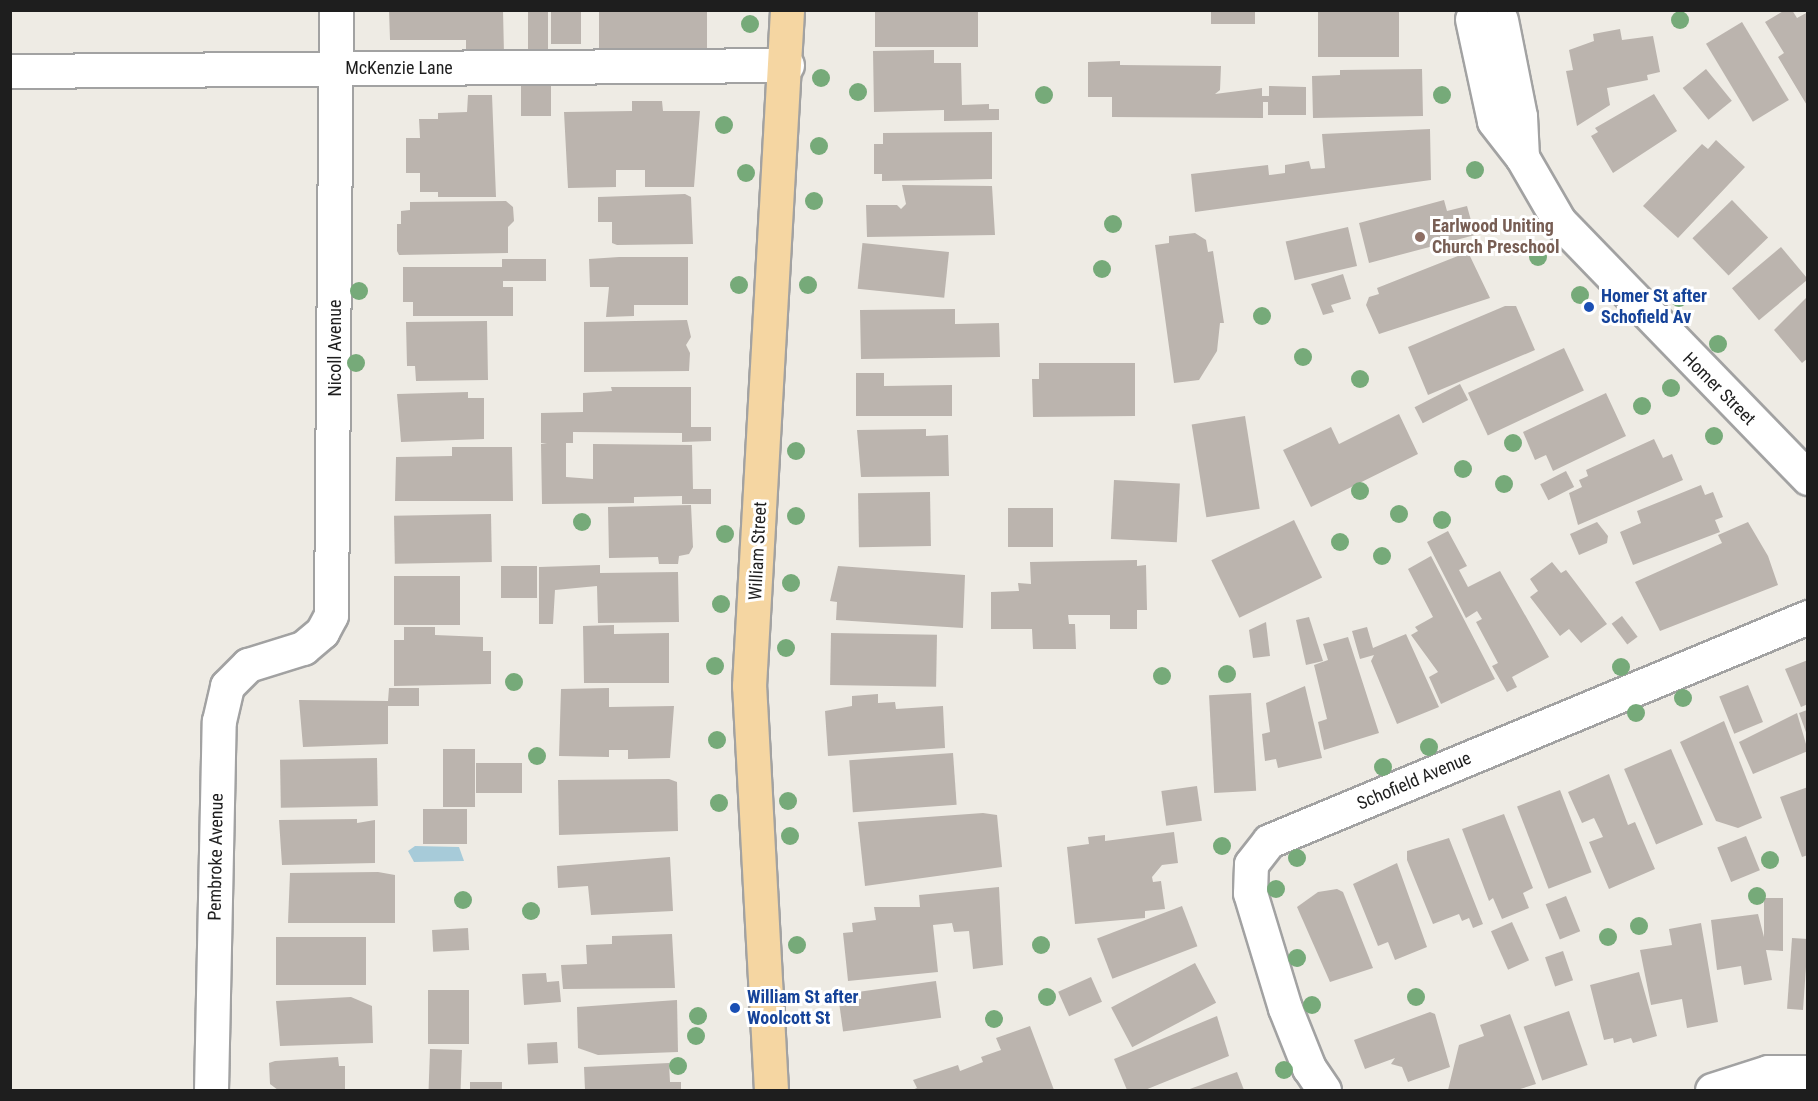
<!DOCTYPE html>
<style>
body{margin:0}
#map{position:relative;width:1818px;height:1101px;overflow:hidden;background:#eeebe4;font-family:"Roboto Condensed",sans-serif}
div>[style]{position:absolute}
.water>*{inset:0;background:#a7cbd9}
.building>*{inset:0;background:#bbb4ae;transform-origin:0 0}
.roads{filter:drop-shadow(2px 0 #a2a2a2) drop-shadow(-2px 0 #a2a2a2) drop-shadow(0 2px #a2a2a2) drop-shadow(0 -2px #a2a2a2)}
.minor>*{height:33px;margin:-16.5px;padding:0 16.5px;transform-origin:16.5px;border-radius:16.5px;background:#fff}
.major>*{height:33px;margin:-16.5px;padding:0 16.5px;transform-origin:16.5px;border-radius:16.5px;background:#f5d6a2}
.trees>*{width:18px;height:18px;margin:-9px;border-radius:50%;background:#76aa79}
.dots>*{width:16px;height:16px;translate:-50% -50%;box-sizing:border-box;border:3px solid #fff;border-radius:50%}
span{translate:-50% -50%;white-space:nowrap;text-align:center;line-height:1.15;-webkit-text-stroke:6px #fff;paint-order:stroke}
.street-label{font-size:18px;color:#1e1e1e}
.education-label{font-size:18px;color:#785e54;font-weight:700}
.left{translate:0 -50%;text-align:left}
.transit-label{font-size:18px;color:#164399;font-weight:700}
.frame{position:absolute;inset:0;border:12px solid #1e1e1e;pointer-events:none}
</style>
<div id="map">
<div class="water">
<i style="clip-path:polygon(415px 846px,459px 847px,464px 861px,414px 862px,408px 851px)"></i>
</div>
<div class="building">
<i style="clip-path:polygon(389px 10px,503px 10px,504px 54px,466px 54px,466px 40px,390px 40px)"></i>
<i style="left:528px;top:10px;width:20px;height:39px"></i>
<i style="left:551px;top:10px;width:30px;height:34px"></i>
<i style="left:599px;top:10px;width:108px;height:38px"></i>
<i style="left:875px;top:10px;width:103px;height:37px"></i>
<i style="left:1211px;top:10px;width:44px;height:14px"></i>
<i style="left:1399px;top:10px;width:47px;height:81px;rotate:90deg"></i>
<i style="clip-path:polygon(1785px 10px,1792px 10px,1797px 18px,1808px 12px,1808px 107px,1778px 57px,1784px 53px,1765px 22px)"></i>
<i style="left:1742px;top:22px;width:91px;height:42px;rotate:59deg"></i>
<i style="clip-path:polygon(1620px 29px,1622px 40px,1653px 36px,1660px 72px,1647px 75px,1648px 80px,1607px 88px,1610px 105px,1577px 126px,1566px 71px,1573px 70px,1569px 50px,1594px 41px,1593px 34px)"></i>
<i style="clip-path:polygon(934px 50px,934px 63px,961px 63px,962px 105px,989px 104px,989px 109px,999px 109px,999px 120px,944px 121px,944px 110px,874px 112px,873px 51px)"></i>
<i style="clip-path:polygon(1120px 61px,1120px 65px,1221px 66px,1220px 90px,1215px 94px,1262px 88px,1262px 96px,1269px 96px,1269px 86px,1306px 87px,1306px 115px,1268px 115px,1268px 102px,1263px 102px,1263px 118px,1112px 117px,1112px 97px,1088px 97px,1088px 62px)"></i>
<i style="clip-path:polygon(1422px 69px,1423px 116px,1313px 118px,1312px 76px,1340px 75px,1340px 70px)"></i>
<i style="left:1706px;top:69px;width:41px;height:30px;rotate:51deg"></i>
<i style="left:521px;top:78px;width:30px;height:38px"></i>
<i style="clip-path:polygon(1654px 94px,1677px 131px,1613px 173px,1591px 136px,1598px 132px,1595px 128px)"></i>
<i style="clip-path:polygon(468px 95px,492px 95px,496px 197px,438px 197px,438px 192px,420px 192px,420px 173px,406px 173px,406px 138px,420px 138px,419px 119px,438px 119px,438px 113px,467px 112px)"></i>
<i style="clip-path:polygon(632px 101px,662px 101px,663px 111px,700px 111px,694px 187px,645px 187px,645px 170px,616px 170px,616px 187px,568px 188px,564px 112px,632px 111px)"></i>
<i style="clip-path:polygon(1430px 129px,1431px 180px,1195px 212px,1191px 174px,1268px 165px,1269px 175px,1285px 173px,1285px 165px,1309px 161px,1311px 169px,1325px 168px,1322px 134px)"></i>
<i style="clip-path:polygon(992px 132px,992px 179px,882px 181px,882px 174px,874px 174px,874px 144px,883px 144px,883px 133px)"></i>
<i style="clip-path:polygon(1716px 140px,1745px 167px,1678px 238px,1643px 206px,1702px 144px,1708px 149px)"></i>
<i style="clip-path:polygon(902px 185px,992px 186px,995px 235px,867px 237px,866px 205px,897px 205px,901px 209px,906px 204px)"></i>
<i style="clip-path:polygon(685px 194px,691px 197px,693px 244px,617px 245px,612px 243px,612px 222px,598px 222px,598px 197px)"></i>
<i style="clip-path:polygon(1444px 200px,1447px 211px,1467px 206px,1475px 235px,1369px 263px,1359px 223px)"></i>
<i style="left:1732px;top:200px;width:52px;height:55px;rotate:46deg"></i>
<i style="clip-path:polygon(506px 201px,513px 207px,514px 221px,508px 227px,508px 253px,399px 255px,397px 251px,397px 224px,401px 224px,401px 211px,410px 210px,410px 202px)"></i>
<i style="left:1348px;top:227px;width:40px;height:64px;rotate:77deg"></i>
<i style="clip-path:polygon(1195px 233px,1206px 240px,1208px 252px,1213px 251px,1224px 323px,1220px 323px,1217px 351px,1199px 380px,1174px 383px,1155px 245px,1169px 243px,1169px 236px)"></i>
<i style="left:1781px;top:247px;width:42px;height:64px;rotate:50deg"></i>
<i style="left:949px;top:252px;width:46px;height:87px;rotate:96deg"></i>
<i style="clip-path:polygon(1468px 252px,1490px 298px,1379px 334px,1366px 305px,1369px 297px,1379px 294px,1377px 288px)"></i>
<i style="clip-path:polygon(619px 257px,688px 257px,688px 305px,634px 305px,634px 316px,606px 317px,609px 287px,590px 287px,589px 259px)"></i>
<i style="clip-path:polygon(502px 259px,546px 259px,546px 281px,503px 281px,503px 287px,513px 287px,513px 316px,413px 316px,413px 302px,403px 302px,403px 267px,502px 267px)"></i>
<i style="clip-path:polygon(1343px 274px,1351px 299px,1331px 305px,1334px 312px,1323px 315px,1311px 284px)"></i>
<i style="clip-path:polygon(1808px 296px,1808px 358px,1802px 363px,1774px 330px)"></i>
<i style="clip-path:polygon(1505px 306px,1516px 306px,1535px 350px,1428px 395px,1408px 347px)"></i>
<i style="clip-path:polygon(955px 309px,955px 324px,999px 323px,1000px 357px,861px 359px,860px 310px)"></i>
<i style="clip-path:polygon(687px 320px,691px 337px,686px 345px,690px 353px,689px 371px,584px 372px,584px 322px)"></i>
<i style="clip-path:polygon(487px 321px,488px 380px,416px 381px,415px 366px,407px 366px,406px 322px)"></i>
<i style="left:1564px;top:348px;width:47px;height:106px;rotate:65deg"></i>
<i style="clip-path:polygon(1039px 363px,1135px 363px,1135px 416px,1033px 417px,1032px 379px,1039px 379px)"></i>
<i style="clip-path:polygon(856px 373px,884px 373px,884px 386px,952px 385px,952px 416px,856px 416px)"></i>
<i style="left:1460px;top:384px;width:18px;height:51px;rotate:63deg"></i>
<i style="clip-path:polygon(611px 387px,691px 387px,691px 427px,711px 427px,711px 441px,682px 442px,682px 433px,573px 432px,573px 443px,566px 443px,566px 477px,593px 479px,593px 444px,692px 445px,693px 489px,711px 489px,711px 504px,682px 504px,682px 496px,634px 497px,634px 503px,542px 504px,541px 444px,547px 444px,541px 443px,541px 413px,583px 412px,583px 393px,612px 391px)"></i>
<i style="clip-path:polygon(468px 392px,468px 398px,484px 398px,484px 439px,401px 442px,397px 394px)"></i>
<i style="clip-path:polygon(1606px 393px,1626px 436px,1553px 471px,1546px 455px,1535px 460px,1523px 432px)"></i>
<i style="clip-path:polygon(1399px 414px,1418px 454px,1311px 507px,1283px 450px,1331px 427px,1339px 444px)"></i>
<i style="left:1245px;top:416px;width:94px;height:54px;rotate:81deg"></i>
<i style="clip-path:polygon(926px 429px,926px 436px,948px 435px,949px 476px,861px 477px,857px 430px)"></i>
<i style="clip-path:polygon(1654px 439px,1663px 458px,1672px 454px,1683px 480px,1578px 525px,1569px 493px,1582px 487px,1579px 480px,1588px 476px,1586px 470px)"></i>
<i style="clip-path:polygon(452px 447px,512px 447px,513px 501px,395px 501px,396px 457px,452px 456px)"></i>
<i style="left:1566px;top:471px;width:18px;height:29px;rotate:63deg"></i>
<i style="left:1114px;top:480px;width:66px;height:59px;rotate:3deg"></i>
<i style="clip-path:polygon(1701px 485px,1705px 495px,1713px 492px,1723px 517px,1715px 520px,1720px 532px,1633px 565px,1620px 532px,1641px 523px,1637px 511px)"></i>
<i style="left:930px;top:492px;width:54px;height:72px;rotate:89deg"></i>
<i style="clip-path:polygon(691px 505px,693px 547px,689px 554px,679px 556px,678px 564px,659px 564px,658px 557px,609px 558px,608px 507px)"></i>
<i style="left:1008px;top:508px;width:45px;height:39px"></i>
<i style="left:491px;top:514px;width:48px;height:97px;rotate:89deg"></i>
<i style="left:1294px;top:520px;width:64px;height:92px;rotate:64deg"></i>
<i style="clip-path:polygon(1597px 522px,1608px 536px,1607px 543px,1579px 555px,1570px 534px)"></i>
<i style="clip-path:polygon(1748px 522px,1768px 556px,1778px 585px,1660px 631px,1635px 582px,1722px 543px,1718px 535px)"></i>
<i style="clip-path:polygon(1448px 531px,1467px 566px,1459px 570px,1468px 587px,1500px 571px,1549px 657px,1512px 677px,1517px 687px,1507px 692px,1492px 666px,1498px 663px,1476px 622px,1482px 619px,1477px 611px,1466px 618px,1427px 542px)"></i>
<i style="clip-path:polygon(1431px 556px,1495px 679px,1441px 704px,1429px 677px,1438px 672px,1411px 635px,1418px 631px,1415px 627px,1433px 617px,1408px 569px)"></i>
<i style="clip-path:polygon(1137px 560px,1137px 566px,1146px 565px,1147px 610px,1137px 610px,1137px 629px,1110px 629px,1110px 615px,1068px 615px,1069px 624px,1075px 624px,1076px 649px,1033px 649px,1032px 629px,991px 629px,991px 592px,1019px 591px,1018px 583px,1031px 584px,1030px 562px)"></i>
<i style="clip-path:polygon(1552px 562px,1561px 573px,1566px 570px,1607px 624px,1581px 643px,1569px 629px,1560px 636px,1530px 597px,1538px 591px,1530px 579px)"></i>
<i style="clip-path:polygon(600px 565px,600px 573px,678px 572px,679px 622px,598px 623px,597px 586px,555px 590px,553px 624px,539px 624px,539px 567px)"></i>
<i style="left:501px;top:566px;width:36px;height:32px"></i>
<i style="clip-path:polygon(838px 566px,965px 575px,963px 628px,836px 620px,837px 602px,830px 601px)"></i>
<i style="left:394px;top:576px;width:66px;height:49px"></i>
<i style="left:1622px;top:616px;width:26px;height:13px;rotate:53deg"></i>
<i style="clip-path:polygon(1309px 617px,1323px 661px,1306px 665px,1296px 620px)"></i>
<i style="clip-path:polygon(1266px 622px,1270px 656px,1253px 658px,1249px 630px)"></i>
<i style="clip-path:polygon(614px 625px,614px 634px,669px 633px,669px 683px,584px 683px,583px 626px)"></i>
<i style="clip-path:polygon(404px 627px,435px 627px,435px 635px,483px 637px,483px 651px,491px 651px,491px 684px,394px 686px,394px 640px,404px 640px)"></i>
<i style="clip-path:polygon(1367px 627px,1373px 648px,1406px 634px,1439px 707px,1397px 724px,1371px 661px,1374px 655px,1360px 659px,1352px 631px)"></i>
<i style="left:831px;top:633px;width:106px;height:52px;rotate:1deg"></i>
<i style="clip-path:polygon(1348px 637px,1379px 733px,1324px 750px,1318px 722px,1327px 719px,1314px 665px,1328px 660px,1323px 644px)"></i>
<i style="clip-path:polygon(1808px 660px,1808px 704px,1801px 707px,1785px 669px)"></i>
<i style="left:1748px;top:685px;width:40px;height:31px;rotate:68deg"></i>
<i style="clip-path:polygon(1305px 686px,1322px 758px,1278px 768px,1276px 759px,1265px 761px,1262px 734px,1270px 732px,1266px 703px)"></i>
<i style="clip-path:polygon(389px 688px,419px 688px,419px 706px,388px 706px,388px 744px,303px 747px,299px 700px,388px 701px)"></i>
<i style="clip-path:polygon(609px 688px,609px 707px,674px 706px,670px 758px,628px 759px,628px 750px,609px 750px,609px 757px,559px 756px,561px 689px)"></i>
<i style="left:1251px;top:693px;width:98px;height:42px;rotate:87deg"></i>
<i style="clip-path:polygon(878px 694px,878px 703px,895px 702px,896px 709px,943px 706px,945px 748px,828px 756px,825px 711px,852px 706px,852px 696px)"></i>
<i style="clip-path:polygon(1807px 710px,1807px 735px,1799px 713px)"></i>
<i style="clip-path:polygon(1797px 713px,1808px 751px,1753px 774px,1739px 742px)"></i>
<i style="clip-path:polygon(1724px 721px,1762px 818px,1738px 828px,1716px 821px,1680px 742px)"></i>
<i style="left:443px;top:749px;width:32px;height:58px"></i>
<i style="left:1671px;top:749px;width:82px;height:51px;rotate:67deg"></i>
<i style="left:953px;top:753px;width:52px;height:104px;rotate:86deg"></i>
<i style="left:377px;top:758px;width:48px;height:97px;rotate:89deg"></i>
<i style="left:522px;top:763px;width:30px;height:46px;rotate:90deg"></i>
<i style="clip-path:polygon(1609px 774px,1628px 825px,1635px 822px,1655px 869px,1609px 889px,1589px 842px,1603px 837px,1594px 818px,1582px 823px,1568px 792px)"></i>
<i style="clip-path:polygon(669px 779px,677px 782px,678px 831px,559px 835px,558px 780px)"></i>
<i style="left:1197px;top:786px;width:35px;height:36px;rotate:82deg"></i>
<i style="clip-path:polygon(1808px 787px,1808px 855px,1802px 857px,1780px 797px)"></i>
<i style="left:1560px;top:790px;width:88px;height:46px;rotate:69deg"></i>
<i style="left:467px;top:809px;width:35px;height:44px;rotate:90deg"></i>
<i style="clip-path:polygon(983px 813px,997px 815px,1002px 867px,865px 886px,858px 822px)"></i>
<i style="clip-path:polygon(1504px 814px,1533px 888px,1523px 893px,1529px 908px,1502px 919px,1493px 898px,1489px 901px,1462px 829px)"></i>
<i style="clip-path:polygon(357px 819px,357px 823px,375px 820px,375px 863px,282px 865px,279px 820px)"></i>
<i style="clip-path:polygon(1174px 832px,1178px 863px,1162px 865px,1152px 877px,1153px 882px,1161px 881px,1165px 909px,1145px 911px,1145px 918px,1075px 924px,1067px 847px,1089px 844px,1088px 837px,1105px 835px,1105px 841px)"></i>
<i style="left:1746px;top:836px;width:37px;height:31px;rotate:68deg"></i>
<i style="clip-path:polygon(1449px 838px,1483px 924px,1473px 928px,1469px 918px,1462px 921px,1459px 914px,1433px 924px,1407px 860px,1407px 851px)"></i>
<i style="clip-path:polygon(670px 857px,673px 911px,591px 915px,588px 886px,558px 888px,557px 866px)"></i>
<i style="clip-path:polygon(1397px 863px,1427px 947px,1395px 960px,1388px 942px,1378px 946px,1353px 884px)"></i>
<i style="clip-path:polygon(378px 872px,395px 875px,395px 923px,288px 923px,290px 873px)"></i>
<i style="clip-path:polygon(999px 887px,1003px 965px,973px 969px,969px 931px,954px 932px,952px 923px,933px 925px,938px 972px,848px 981px,843px 933px,853px 932px,852px 923px,876px 920px,874px 907px,920px 907px,919px 895px)"></i>
<i style="clip-path:polygon(1337px 889px,1343px 892px,1373px 968px,1330px 982px,1297px 907px,1318px 892px)"></i>
<i style="left:1566px;top:896px;width:38px;height:22px;rotate:68deg"></i>
<i style="clip-path:polygon(1764px 898px,1783px 898px,1783px 951px,1766px 950px,1772px 980px,1744px 985px,1741px 966px,1717px 970px,1711px 920px,1758px 914px,1764px 937px)"></i>
<i style="left:1182px;top:906px;width:43px;height:91px;rotate:69deg"></i>
<i style="left:1512px;top:922px;width:42px;height:23px;rotate:66deg"></i>
<i style="clip-path:polygon(1701px 923px,1718px 1022px,1687px 1028px,1682px 999px,1651px 1005px,1640px 950px,1672px 945px,1669px 929px)"></i>
<i style="left:468px;top:928px;width:22px;height:36px;rotate:87deg"></i>
<i style="clip-path:polygon(672px 934px,675px 988px,563px 989px,561px 965px,587px 964px,586px 945px,612px 944px,612px 936px)"></i>
<i style="left:366px;top:937px;width:48px;height:90px;rotate:90deg"></i>
<i style="left:1792px;top:938px;width:16px;height:71px;rotate:4deg"></i>
<i style="left:1563px;top:951px;width:31px;height:19px;rotate:71deg"></i>
<i style="left:1195px;top:963px;width:45px;height:95px;rotate:62deg"></i>
<i style="clip-path:polygon(1639px 972px,1657px 1036px,1633px 1043px,1631px 1038px,1614px 1043px,1613px 1038px,1604px 1040px,1590px 985px)"></i>
<i style="clip-path:polygon(546px 973px,547px 982px,559px 981px,561px 1002px,524px 1005px,522px 974px)"></i>
<i style="left:1091px;top:977px;width:27px;height:36px;rotate:66deg"></i>
<i style="left:936px;top:981px;width:37px;height:99px;rotate:82deg"></i>
<i style="left:428px;top:990px;width:41px;height:54px"></i>
<i style="clip-path:polygon(351px 997px,372px 1006px,373px 1043px,280px 1046px,276px 1001px)"></i>
<i style="clip-path:polygon(677px 1000px,678px 1052px,598px 1055px,578px 1048px,577px 1007px)"></i>
<i style="left:1569px;top:1011px;width:57px;height:48px;rotate:71deg"></i>
<i style="clip-path:polygon(1430px 1012px,1435px 1014px,1450px 1067px,1408px 1082px,1402px 1067px,1391px 1064px,1395px 1058px,1365px 1069px,1354px 1040px)"></i>
<i style="clip-path:polygon(1510px 1014px,1536px 1084px,1517px 1090px,1448px 1090px,1459px 1045px,1484px 1036px,1480px 1025px)"></i>
<i style="clip-path:polygon(1217px 1016px,1229px 1056px,1145px 1090px,1127px 1090px,1114px 1059px)"></i>
<i style="clip-path:polygon(1030px 1026px,1054px 1090px,912px 1090px,917px 1088px,913px 1080px,958px 1065px,960px 1071px,983px 1062px,981px 1057px,1001px 1050px,996px 1038px)"></i>
<i style="left:557px;top:1042px;width:21px;height:30px;rotate:87deg"></i>
<i style="left:430px;top:1049px;width:32px;height:41px;rotate:2deg"></i>
<i style="clip-path:polygon(338px 1057px,339px 1066px,345px 1066px,345px 1090px,278px 1090px,270px 1084px,269px 1063px,275px 1061px)"></i>
<i style="clip-path:polygon(669px 1063px,670px 1082px,681px 1082px,681px 1090px,585px 1090px,584px 1067px)"></i>
<i style="clip-path:polygon(1237px 1072px,1244px 1090px,1187px 1090px)"></i>
<i style="left:502px;top:1082px;width:8px;height:32px;rotate:90deg"></i>
</div>
<div class="roads">
<div class="minor">
<i style="left:1472px;top:19px;width:104px;rotate:77.8deg"></i>
<i style="left:1494px;top:121px;width:46px;rotate:52.1deg"></i>
<i style="left:1522px;top:157px;width:74px;rotate:60deg"></i>
<i style="left:1559px;top:221px;width:358px;rotate:45.9deg"></i>
<i style="left:1501px;top:20px;width:98px;rotate:78.8deg"></i>
<i style="left:1520px;top:116px;width:41px;rotate:87.2deg"></i>
<i style="left:10px;top:71px;width:777px;rotate:-0.44deg"></i>
<i style="left:211px;top:1090px;width:369px;rotate:-88.8deg"></i>
<i style="left:219px;top:721px;width:36px;rotate:-77deg"></i>
<i style="left:227px;top:686px;width:30px;rotate:-45deg"></i>
<i style="left:248px;top:665px;width:58px;rotate:-17.2deg"></i>
<i style="left:303px;top:648px;width:25px;rotate:-40deg"></i>
<i style="left:322px;top:632px;width:19px;rotate:-62deg"></i>
<i style="left:331px;top:615px;width:605px;rotate:-89.53deg"></i>
<i style="left:1324px;top:1090px;width:27px;rotate:-124deg"></i>
<i style="left:1309px;top:1068px;width:65px;rotate:-111.8deg"></i>
<i style="left:1285px;top:1008px;width:120px;rotate:-106.9deg"></i>
<i style="left:1250px;top:893px;width:29px;rotate:-88deg"></i>
<i style="left:1251px;top:864px;width:29px;rotate:-52deg"></i>
<i style="left:1269px;top:841px;width:584px;rotate:-22.57deg"></i>
<i style="left:1712px;top:1090px;width:59px;rotate:-17.8deg"></i>
<i style="left:1768px;top:1072px;width:40px"></i>
</div>
<div class="major">
<i style="left:771px;top:1090px;width:405px;rotate:-93.1deg"></i>
<i style="left:749px;top:686px;width:677px;rotate:-86.78deg"></i>
</div>
</div>
<div class="trees">
<i style="left:1680px;top:20px"></i>
<i style="left:750px;top:24px"></i>
<i style="left:821px;top:78px"></i>
<i style="left:858px;top:92px"></i>
<i style="left:1044px;top:95px"></i>
<i style="left:1442px;top:95px"></i>
<i style="left:724px;top:125px"></i>
<i style="left:819px;top:146px"></i>
<i style="left:1475px;top:170px"></i>
<i style="left:746px;top:173px"></i>
<i style="left:814px;top:201px"></i>
<i style="left:1113px;top:224px"></i>
<i style="left:1538px;top:257px"></i>
<i style="left:1102px;top:269px"></i>
<i style="left:739px;top:285px"></i>
<i style="left:808px;top:285px"></i>
<i style="left:359px;top:291px"></i>
<i style="left:1580px;top:295px"></i>
<i style="left:1679px;top:298px"></i>
<i style="left:1262px;top:316px"></i>
<i style="left:1718px;top:344px"></i>
<i style="left:1303px;top:357px"></i>
<i style="left:356px;top:363px"></i>
<i style="left:1360px;top:379px"></i>
<i style="left:1671px;top:388px"></i>
<i style="left:1642px;top:406px"></i>
<i style="left:1714px;top:436px"></i>
<i style="left:1513px;top:443px"></i>
<i style="left:796px;top:451px"></i>
<i style="left:1463px;top:469px"></i>
<i style="left:1504px;top:484px"></i>
<i style="left:1360px;top:491px"></i>
<i style="left:1399px;top:514px"></i>
<i style="left:796px;top:516px"></i>
<i style="left:1442px;top:520px"></i>
<i style="left:582px;top:522px"></i>
<i style="left:725px;top:534px"></i>
<i style="left:1340px;top:542px"></i>
<i style="left:1382px;top:556px"></i>
<i style="left:791px;top:583px"></i>
<i style="left:721px;top:604px"></i>
<i style="left:786px;top:648px"></i>
<i style="left:715px;top:666px"></i>
<i style="left:1621px;top:667px"></i>
<i style="left:1227px;top:674px"></i>
<i style="left:1162px;top:676px"></i>
<i style="left:514px;top:682px"></i>
<i style="left:1683px;top:698px"></i>
<i style="left:1636px;top:713px"></i>
<i style="left:717px;top:740px"></i>
<i style="left:1429px;top:747px"></i>
<i style="left:537px;top:756px"></i>
<i style="left:1383px;top:767px"></i>
<i style="left:788px;top:801px"></i>
<i style="left:719px;top:803px"></i>
<i style="left:790px;top:836px"></i>
<i style="left:1222px;top:846px"></i>
<i style="left:1297px;top:858px"></i>
<i style="left:1770px;top:860px"></i>
<i style="left:1276px;top:889px"></i>
<i style="left:1757px;top:896px"></i>
<i style="left:463px;top:900px"></i>
<i style="left:531px;top:911px"></i>
<i style="left:1639px;top:926px"></i>
<i style="left:1608px;top:937px"></i>
<i style="left:797px;top:945px"></i>
<i style="left:1041px;top:945px"></i>
<i style="left:1297px;top:958px"></i>
<i style="left:1047px;top:997px"></i>
<i style="left:1416px;top:997px"></i>
<i style="left:1312px;top:1005px"></i>
<i style="left:698px;top:1016px"></i>
<i style="left:994px;top:1019px"></i>
<i style="left:696px;top:1036px"></i>
<i style="left:678px;top:1066px"></i>
<i style="left:1284px;top:1070px"></i>
</div>
<div class="dots">
<i style="left:1420px;top:237px;background:#8d6e63"></i>
<i style="left:1589px;top:307px;background:#1a4fb4"></i>
<i style="left:735px;top:1008px;background:#1a4fb4"></i>
</div>
<div class="street-label">
<span style="left:399px;top:68px">McKenzie Lane</span>
<span style="left:335px;top:348px;rotate:-90deg">Nicoll Avenue</span>
<span style="left:1719px;top:389px;rotate:45deg">Homer Street</span>
<span style="left:758px;top:551px;rotate:-87deg">William Street</span>
<span style="left:1414px;top:781px;rotate:-23deg">Schofield Avenue</span>
<span style="left:216px;top:857px;rotate:-89deg">Pembroke Avenue</span>
</div>
<div class="education-label">
<span class="left" style="left:1432px;top:237px">Earlwood Uniting<br>Church Preschool</span>
</div>
<div class="transit-label">
<span class="left" style="left:1601px;top:307px">Homer St after<br>Schofield Av</span>
<span class="left" style="left:747px;top:1008px">William St after<br>Woolcott St</span>
</div>
<div class="frame"></div>
</div>
